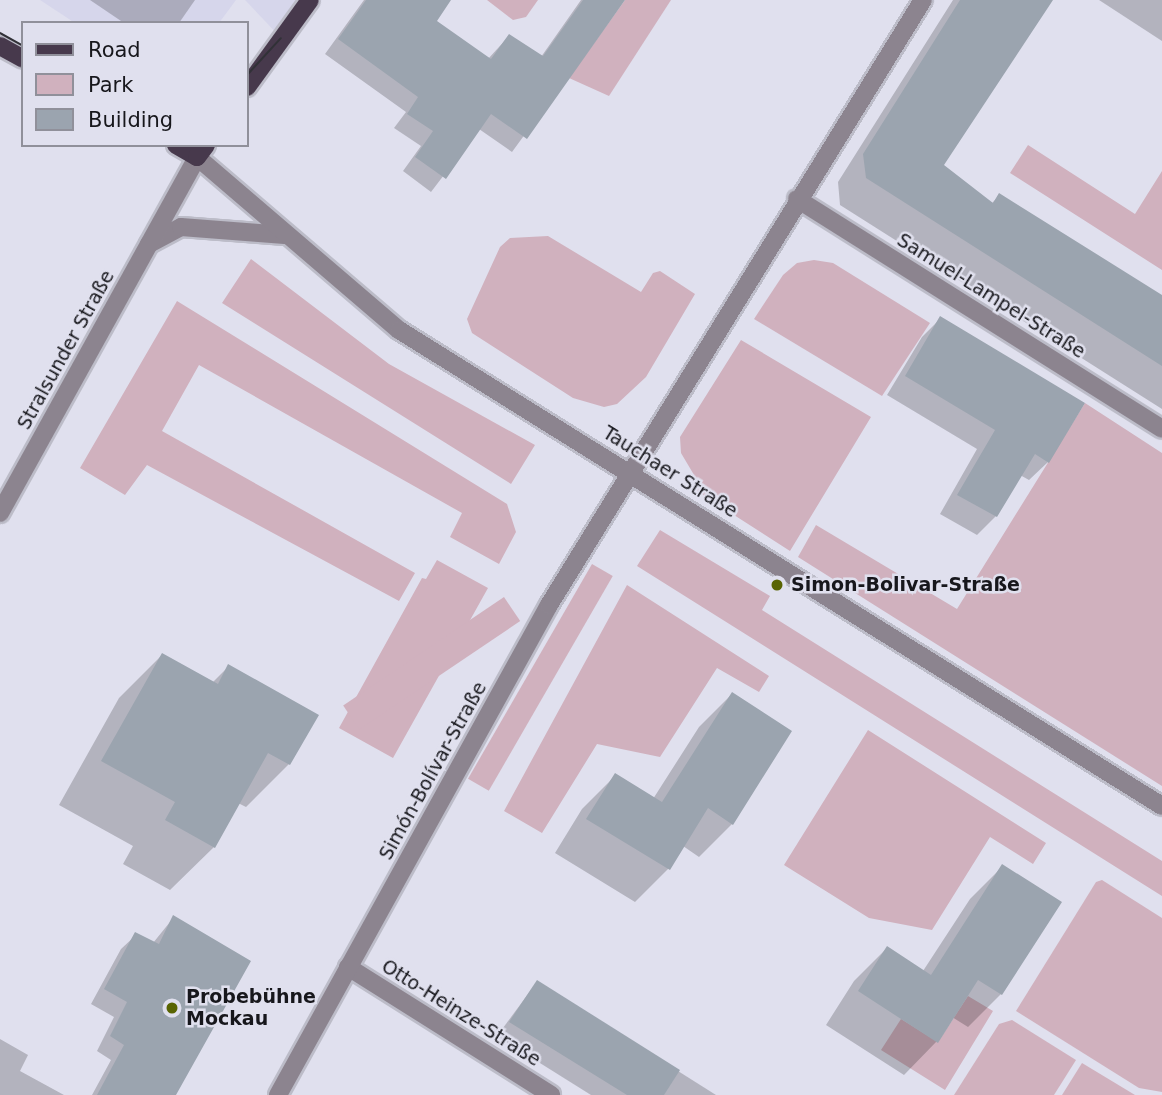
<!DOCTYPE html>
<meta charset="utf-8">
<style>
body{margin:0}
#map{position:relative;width:1162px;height:1095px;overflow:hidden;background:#e0e0ee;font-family:"DejaVu Sans",sans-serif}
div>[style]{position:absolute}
.built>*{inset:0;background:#d6d6eb}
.green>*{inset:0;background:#d0b1be;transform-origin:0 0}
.shadow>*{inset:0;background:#0003}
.building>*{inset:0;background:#9ba4af}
.roads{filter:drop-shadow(2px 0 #bcbcc8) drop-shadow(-2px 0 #bcbcc8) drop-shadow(0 2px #bcbcc8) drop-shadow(0 -2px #bcbcc8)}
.minor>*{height:18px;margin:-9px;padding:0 9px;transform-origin:9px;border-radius:9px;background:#8c848f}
.major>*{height:18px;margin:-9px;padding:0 9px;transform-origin:9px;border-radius:9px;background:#47394c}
.tram>*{height:2px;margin:-1px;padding:0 1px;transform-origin:1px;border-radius:1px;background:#313137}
.dots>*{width:19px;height:19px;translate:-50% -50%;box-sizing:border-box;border:4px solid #e0e0ee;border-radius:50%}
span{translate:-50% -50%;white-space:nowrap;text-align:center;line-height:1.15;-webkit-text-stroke:5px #e0e0ee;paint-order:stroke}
.street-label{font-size:19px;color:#17171c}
.poi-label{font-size:19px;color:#17171c;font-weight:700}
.left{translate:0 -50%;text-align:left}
.legend{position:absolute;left:21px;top:21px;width:228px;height:126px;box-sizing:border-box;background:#e0e0ee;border:2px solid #90909a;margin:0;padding:9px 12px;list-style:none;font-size:21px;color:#17171c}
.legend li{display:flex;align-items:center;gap:14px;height:35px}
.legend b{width:35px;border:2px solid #90909a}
</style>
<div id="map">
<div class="built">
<i style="clip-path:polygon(40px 0,236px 0,219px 23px,75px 23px)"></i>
<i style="clip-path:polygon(245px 0,310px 0,281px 38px)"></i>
</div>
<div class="green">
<i style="clip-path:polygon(487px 0,538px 0,526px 17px,513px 20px)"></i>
<i style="clip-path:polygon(625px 0,671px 0,609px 96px,569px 78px)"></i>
<i style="clip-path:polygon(1028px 145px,1135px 214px,1162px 171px,1162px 270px,1010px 173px)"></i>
<i style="clip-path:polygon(548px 236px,641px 292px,653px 273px,660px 271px,695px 294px,646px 377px,617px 404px,604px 407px,573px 398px,472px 333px,467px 319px,500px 247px,510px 238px)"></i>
<i style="clip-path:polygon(251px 259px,389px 364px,535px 445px,511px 484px,222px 303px)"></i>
<i style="clip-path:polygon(814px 260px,833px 263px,930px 323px,882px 396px,754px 319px,783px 275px,797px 263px)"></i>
<i style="clip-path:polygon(177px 301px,507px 504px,516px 532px,499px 564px,450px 537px,462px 513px,199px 365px,162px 431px,415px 573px,399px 601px,147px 465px,125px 495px,80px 468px)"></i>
<i style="clip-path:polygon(741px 340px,871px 417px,790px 551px,692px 488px,697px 480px,681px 453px,680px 437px)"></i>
<i style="clip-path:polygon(1085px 403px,1162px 453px,1162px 786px,798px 557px,816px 525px,957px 609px)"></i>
<i style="clip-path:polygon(660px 530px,770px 596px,762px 610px,1162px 861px,1162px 896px,637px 566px)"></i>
<i style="clip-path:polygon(437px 560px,488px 588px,393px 758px,339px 728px,422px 578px,426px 579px)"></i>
<i style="left:592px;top:564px;width:24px;height:248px;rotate:30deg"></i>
<i style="clip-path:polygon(627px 585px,769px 676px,759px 692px,717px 668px,660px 757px,597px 744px,542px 833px,504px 811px)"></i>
<i style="left:504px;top:597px;width:29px;height:194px;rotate:56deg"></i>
<i style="clip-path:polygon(868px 730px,1046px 843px,1033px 864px,990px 837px,932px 930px,869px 918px,784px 865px)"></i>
<i style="clip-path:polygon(1102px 880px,1162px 918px,1162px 1092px,1139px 1088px,1016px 1011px,1096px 882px)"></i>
<i style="clip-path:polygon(968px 996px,993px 1011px,945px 1090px,881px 1050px,901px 1019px,938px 1042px)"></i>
<i style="clip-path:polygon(1012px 1020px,1076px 1060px,1054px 1095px,954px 1095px,999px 1024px)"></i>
<i style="clip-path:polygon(1082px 1063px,1135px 1095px,1062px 1095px)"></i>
</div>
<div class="shadow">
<i style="clip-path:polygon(90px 0,195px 0,179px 23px,124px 23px)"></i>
<i style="clip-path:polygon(364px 0,450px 0,435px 22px,488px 59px,509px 36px,541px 57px,581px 0,623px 0,512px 152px,479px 129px,431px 192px,403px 171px,421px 146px,394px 128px,406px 112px,325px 54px)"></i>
<i style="clip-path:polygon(953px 0,1049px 0,942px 166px,991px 204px,1000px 195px,1162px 297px,1162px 409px,840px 205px,838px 182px)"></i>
<i style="clip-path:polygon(1099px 0,1162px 0,1162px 41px)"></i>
<i style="clip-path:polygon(940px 319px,1048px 462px,1029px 480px,1020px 475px,996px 516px,977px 535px,940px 514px,977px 449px,887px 395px,922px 337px)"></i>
<i style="clip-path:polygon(162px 655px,212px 683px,229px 666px,289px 764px,246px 807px,238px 803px,214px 847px,170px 890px,123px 864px,133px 846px,59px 805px,119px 698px)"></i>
<i style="clip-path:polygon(732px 694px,732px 824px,699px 857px,683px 846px,668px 869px,635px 902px,555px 853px,582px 809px,615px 776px,653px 799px,699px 727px)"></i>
<i style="clip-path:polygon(1003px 866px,1001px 994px,968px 1027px,952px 1017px,937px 1041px,904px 1075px,826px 1025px,854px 981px,887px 948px,923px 971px,970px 899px)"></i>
<i style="clip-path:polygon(174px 917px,175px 1095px,92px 1095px,111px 1060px,97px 1051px,114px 1017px,91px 1004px,121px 949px,136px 935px,153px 943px)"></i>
<i style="clip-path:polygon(537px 982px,716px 1095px,591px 1095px,497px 1036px)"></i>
<i style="clip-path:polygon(0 1039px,28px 1055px,20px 1071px,64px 1095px,0 1095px)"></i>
</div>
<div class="building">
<i style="clip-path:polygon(366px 0,451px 0,437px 21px,491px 59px,509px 34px,543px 56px,583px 0,625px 0,527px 139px,491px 114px,446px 179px,415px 157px,433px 131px,407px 114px,418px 97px,338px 39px)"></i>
<i style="clip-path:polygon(960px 0,1053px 0,944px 165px,993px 203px,999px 193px,1162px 295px,1162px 366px,866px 178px,863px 154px)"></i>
<i style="clip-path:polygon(940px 316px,1085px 403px,1049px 463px,1035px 454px,997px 517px,957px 495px,995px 430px,905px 376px)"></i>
<i style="clip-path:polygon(162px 653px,218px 684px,228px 664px,319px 715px,290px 765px,268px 753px,215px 848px,165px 820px,175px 802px,101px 761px)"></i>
<i style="clip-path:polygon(732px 692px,792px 731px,733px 825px,708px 808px,670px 870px,586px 819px,615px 773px,662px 802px)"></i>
<i style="clip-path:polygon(1002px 864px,1062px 902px,1002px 995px,978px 980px,938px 1043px,858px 991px,887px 946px,931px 975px)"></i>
<i style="clip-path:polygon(173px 915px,251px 961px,176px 1095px,97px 1095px,124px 1045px,110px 1036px,127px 1002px,104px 989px,135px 932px,159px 944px)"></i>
<i style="clip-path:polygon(537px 980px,680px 1070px,664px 1095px,627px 1095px,509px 1022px)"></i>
</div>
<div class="roads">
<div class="minor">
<i style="left:797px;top:199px;width:431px;rotate:32.2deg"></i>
<i style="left:149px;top:244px;width:36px;rotate:-28deg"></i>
<i style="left:181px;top:227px;width:104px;rotate:4.4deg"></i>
<i style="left:0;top:513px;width:407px;rotate:-61deg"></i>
<i style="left:197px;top:157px;width:266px;rotate:40.6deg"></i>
<i style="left:399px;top:330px;width:899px;rotate:31.96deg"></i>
<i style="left:348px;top:967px;width:240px;rotate:32.2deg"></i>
<i style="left:278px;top:1095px;width:560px;rotate:-61.05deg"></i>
<i style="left:549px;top:605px;width:711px;rotate:-58.28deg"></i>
</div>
<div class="major">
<i style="left:0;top:46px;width:26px;rotate:29deg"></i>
<i style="left:247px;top:87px;width:107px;rotate:-54.1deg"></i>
<i style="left:176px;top:145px;width:24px;rotate:30deg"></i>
<i style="left:197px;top:157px;width:15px;rotate:-53deg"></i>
</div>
</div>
<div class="tram">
<i style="left:0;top:33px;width:26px;rotate:29deg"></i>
<i style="left:247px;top:75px;width:50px;rotate:-47.4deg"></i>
</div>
<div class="dots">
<i style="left:777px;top:585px;background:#596403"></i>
<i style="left:172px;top:1008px;background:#596403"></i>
</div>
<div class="street-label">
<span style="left:991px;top:296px;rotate:32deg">Samuel-Lampel-Straße</span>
<span style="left:66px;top:350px;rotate:-61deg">Stralsunder Straße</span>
<span style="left:670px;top:472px;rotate:32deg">Tauchaer Straße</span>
<span style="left:433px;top:771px;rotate:-61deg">Simón-Bolívar-Straße</span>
<span style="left:461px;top:1013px;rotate:32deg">Otto-Heinze-Straße</span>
</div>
<div class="poi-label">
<span class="left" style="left:791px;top:585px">Simon-Bolivar-Straße</span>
<span class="left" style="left:186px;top:1008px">Probebühne<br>Mockau</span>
</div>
<ul class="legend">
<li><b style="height:9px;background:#47394c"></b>Road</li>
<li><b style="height:19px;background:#d0b1be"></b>Park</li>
<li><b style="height:19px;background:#9ba4af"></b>Building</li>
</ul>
</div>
